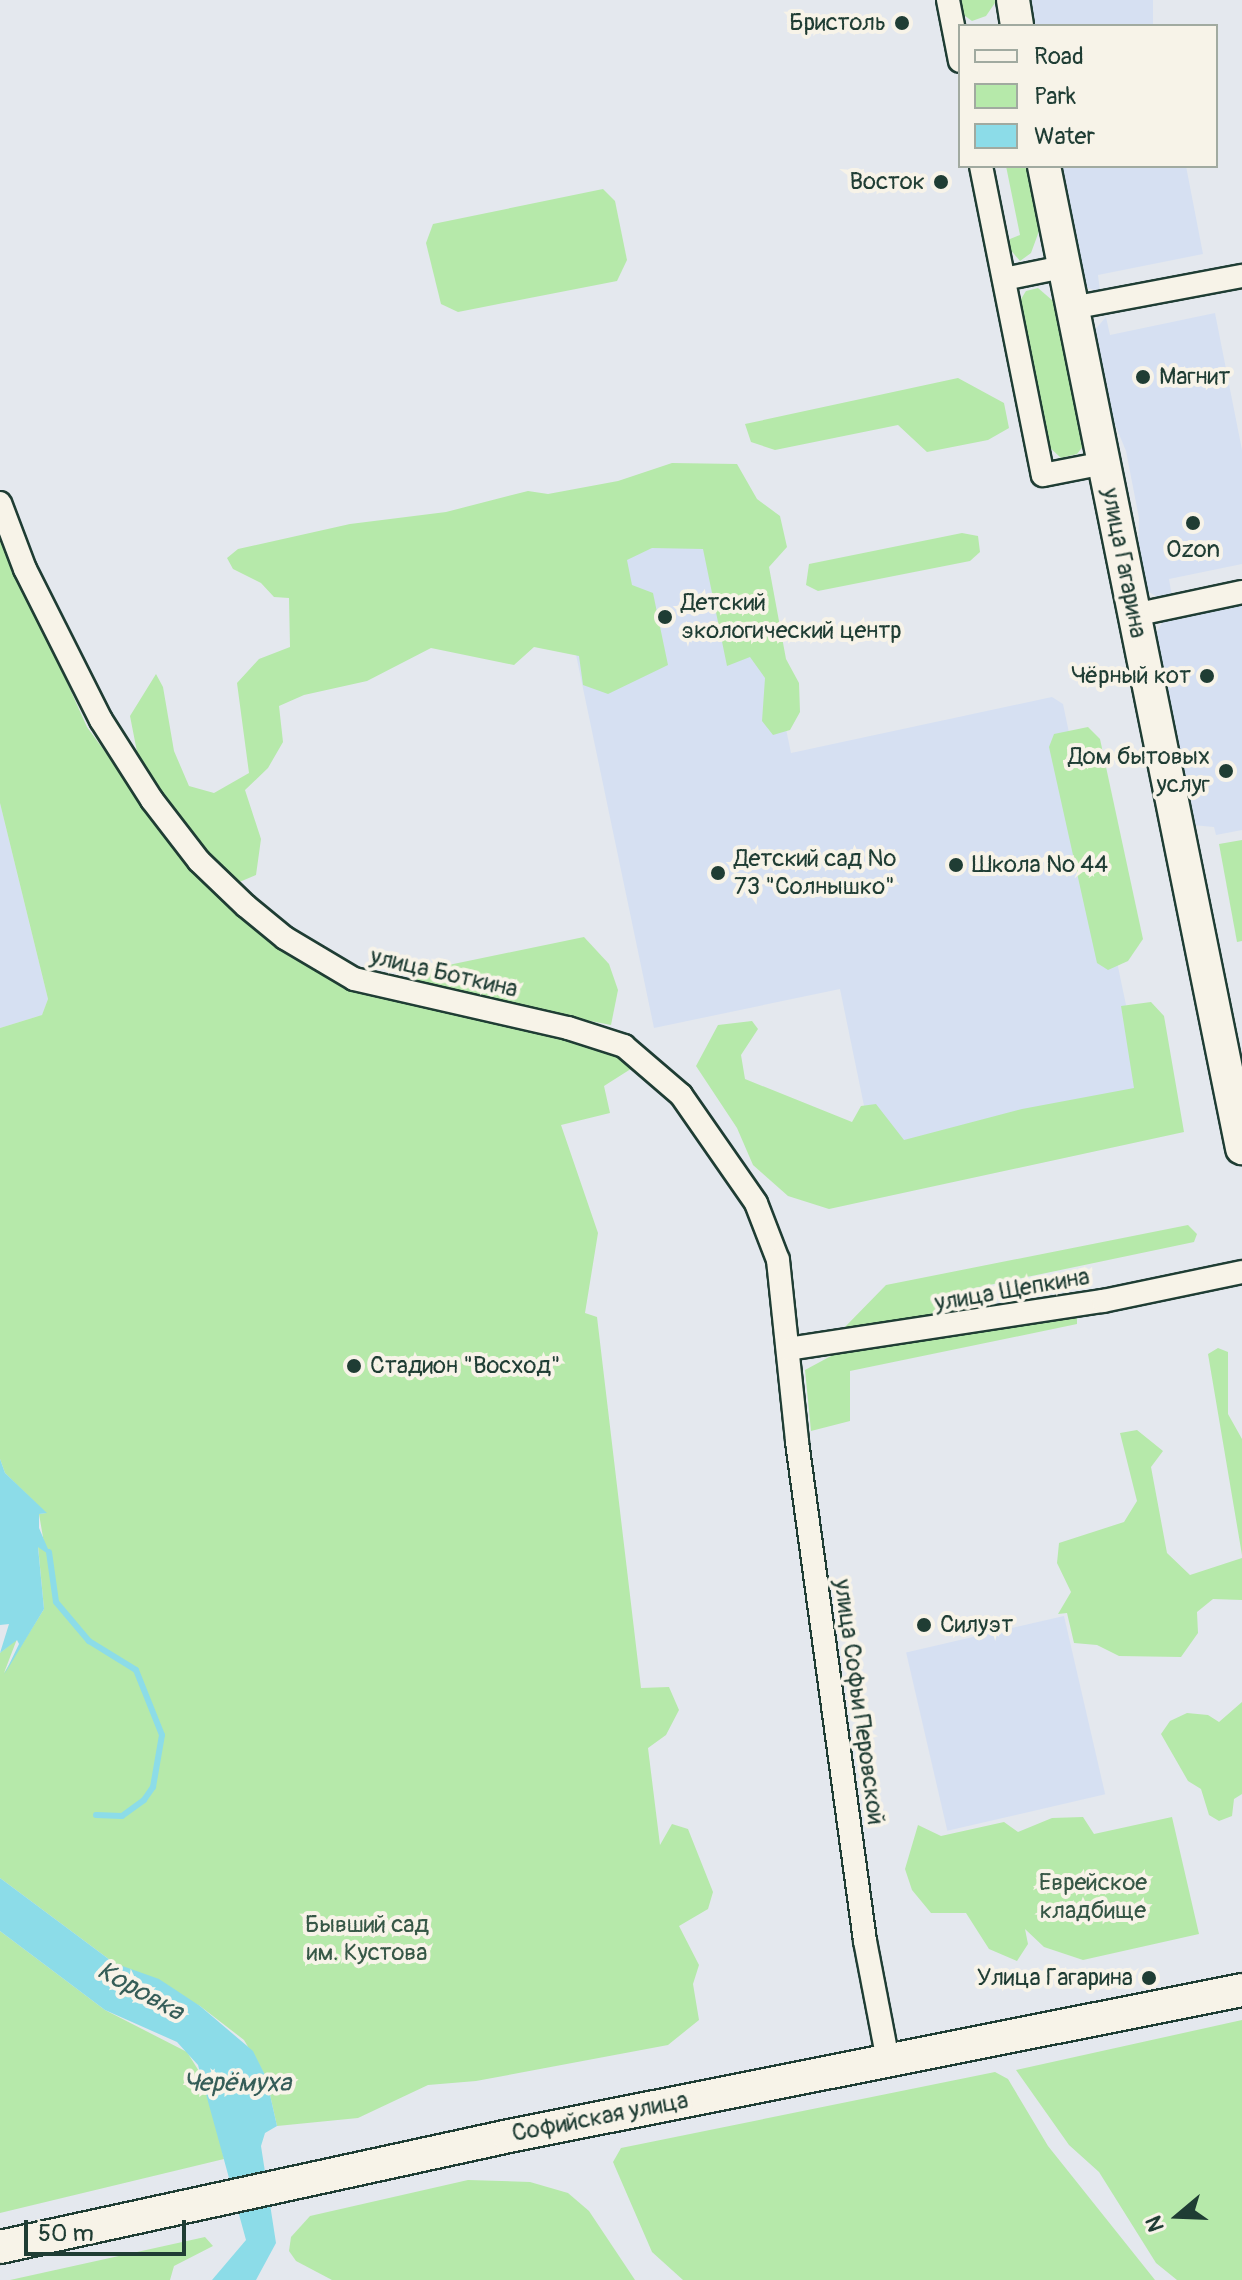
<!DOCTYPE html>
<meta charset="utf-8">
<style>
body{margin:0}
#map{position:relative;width:1242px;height:2280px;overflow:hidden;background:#e4e8ee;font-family:Pangolin,sans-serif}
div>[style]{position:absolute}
.built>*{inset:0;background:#d6e0f2;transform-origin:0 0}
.green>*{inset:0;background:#b6e9aa}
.water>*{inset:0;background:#8cdce8}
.stream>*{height:6px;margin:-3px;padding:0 3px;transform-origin:3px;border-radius:3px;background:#8cdce8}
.roads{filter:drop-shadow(2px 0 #1f3d34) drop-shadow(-2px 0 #1f3d34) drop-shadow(0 2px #1f3d34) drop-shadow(0 -2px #1f3d34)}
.street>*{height:22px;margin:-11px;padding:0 11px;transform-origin:11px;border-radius:11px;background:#f7f3e8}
.secondary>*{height:32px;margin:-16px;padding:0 16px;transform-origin:16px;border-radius:16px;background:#f7f3e8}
.dots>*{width:22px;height:22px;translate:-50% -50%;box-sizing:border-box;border:4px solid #f7f3e8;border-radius:50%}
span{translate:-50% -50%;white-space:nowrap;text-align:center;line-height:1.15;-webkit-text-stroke:8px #f7f3e8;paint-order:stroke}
.poi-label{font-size:24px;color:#1f3d34}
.right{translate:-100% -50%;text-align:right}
.left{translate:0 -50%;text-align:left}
.street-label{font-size:24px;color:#1f3d34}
.park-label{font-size:24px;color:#365746}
.water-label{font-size:26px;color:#355d58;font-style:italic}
.legend{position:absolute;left:958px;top:24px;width:260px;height:144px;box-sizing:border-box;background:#f7f3e8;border:2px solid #a1aaa0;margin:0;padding:10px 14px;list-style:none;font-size:24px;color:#1f3d34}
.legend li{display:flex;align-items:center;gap:16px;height:40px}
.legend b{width:40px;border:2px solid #a1aaa0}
.north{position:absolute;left:1138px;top:2176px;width:80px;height:80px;-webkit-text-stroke:6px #f7f3e8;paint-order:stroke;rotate:251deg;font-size:22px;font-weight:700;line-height:32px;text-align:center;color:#1f3d34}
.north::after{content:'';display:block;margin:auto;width:28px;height:36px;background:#1f3d34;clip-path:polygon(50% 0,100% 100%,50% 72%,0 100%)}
.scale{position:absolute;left:24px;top:2220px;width:162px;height:36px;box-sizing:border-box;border:4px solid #1f3d34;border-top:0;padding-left:10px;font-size:24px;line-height:28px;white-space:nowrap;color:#1f3d34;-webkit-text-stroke:6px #f7f3e8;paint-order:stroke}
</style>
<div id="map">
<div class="built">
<i style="left:1030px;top:0;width:123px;height:26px"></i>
<i style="clip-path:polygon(1057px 166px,1186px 166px,1203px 254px,1098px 275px,1100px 291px,1087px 288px,1082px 283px)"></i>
<i style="clip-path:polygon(1215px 313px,1242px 450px,1242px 564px,1169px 579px,1172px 597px,1160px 599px,1146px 590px,1138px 563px,1139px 518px,1126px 451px,1107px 405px,1092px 333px,1106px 317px,1110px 335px)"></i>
<i style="clip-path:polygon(734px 477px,791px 753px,1052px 697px,1063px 704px,1148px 1110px,877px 1169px,840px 989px,654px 1028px,547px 516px)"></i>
<i style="clip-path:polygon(1242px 604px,1242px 830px,1216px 835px,1214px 827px,1193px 825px,1154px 637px,1163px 621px)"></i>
<i style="clip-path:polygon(0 803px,48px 999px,42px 1015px,0 1028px)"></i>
<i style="left:1064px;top:1616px;width:183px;height:162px;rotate:77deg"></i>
</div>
<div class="green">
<i style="clip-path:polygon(959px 0,997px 0,986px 16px,972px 21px,961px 13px)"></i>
<i style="clip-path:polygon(1006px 166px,1033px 166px,1042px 223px,1031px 253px,1020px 261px,1008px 247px,1010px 239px,1020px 235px)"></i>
<i style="clip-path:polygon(603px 189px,615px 201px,627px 260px,617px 281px,458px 312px,441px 304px,426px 243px,433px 224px)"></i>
<i style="clip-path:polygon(1038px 288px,1060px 307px,1084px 445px,1077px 454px,1061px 458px,1046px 444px,1018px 304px,1026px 291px)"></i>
<i style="clip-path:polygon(958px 378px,1004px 403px,1009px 428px,988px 440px,927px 452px,898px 425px,775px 450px,751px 442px,745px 424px)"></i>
<i style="clip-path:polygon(672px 463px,737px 464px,757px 499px,780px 516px,787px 547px,769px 567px,786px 659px,799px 683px,800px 712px,790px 730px,773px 735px,762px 721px,765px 678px,750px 657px,727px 666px,703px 549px,652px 548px,627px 560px,632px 585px,653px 593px,668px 665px,608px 694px,583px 685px,579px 656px,534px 647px,514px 665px,431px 648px,367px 681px,304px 695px,279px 706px,283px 742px,268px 768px,245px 790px,261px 839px,256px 875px,237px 883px,207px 854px,139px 762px,130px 716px,156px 674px,163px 687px,174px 751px,189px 786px,214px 793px,249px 773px,237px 683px,259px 659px,290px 647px,289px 598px,274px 597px,261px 583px,233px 569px,227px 558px,238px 549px,350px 524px,446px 512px,528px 491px,548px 494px,618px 481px)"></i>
<i style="clip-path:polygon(0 533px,87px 727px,190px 868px,276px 946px,349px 988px,608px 1049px,637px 1065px,604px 1086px,610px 1113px,561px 1125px,598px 1233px,585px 1313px,597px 1317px,641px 1688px,669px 1687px,679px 1710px,666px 1735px,648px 1748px,660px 1845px,672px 1824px,688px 1829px,713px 1892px,708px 1909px,679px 1926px,699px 1965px,693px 1984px,699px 2020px,668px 2045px,476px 2081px,428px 2085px,358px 2118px,277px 2126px,266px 2077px,244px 2040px,200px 2006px,114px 1963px,0 1878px,0 1653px,17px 1639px,4px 1673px,44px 1609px,38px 1546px,45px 1549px,39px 1514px,46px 1513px,5px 1473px,0 1459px,0 1028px,42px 1015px,48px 999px,0 803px)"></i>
<i style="clip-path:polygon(962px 533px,978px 536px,980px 552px,970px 561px,818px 591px,806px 585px,809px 564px)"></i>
<i style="clip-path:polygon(1088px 727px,1100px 739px,1143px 939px,1128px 961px,1108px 970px,1097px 963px,1049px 747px,1054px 734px)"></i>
<i style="clip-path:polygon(1242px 840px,1242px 941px,1237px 942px,1219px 844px)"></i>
<i style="clip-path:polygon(584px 937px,609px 964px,618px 990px,611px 1025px,424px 989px,410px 973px)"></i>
<i style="clip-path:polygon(1151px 1002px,1164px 1016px,1184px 1132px,829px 1209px,788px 1196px,753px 1165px,737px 1128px,696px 1066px,718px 1025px,752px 1021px,758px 1029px,741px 1055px,745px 1079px,852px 1122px,861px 1106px,876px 1104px,904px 1140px,1022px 1109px,1134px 1088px,1121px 1006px)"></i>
<i style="clip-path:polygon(1188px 1225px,1197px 1234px,1194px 1242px,970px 1289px,975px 1300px,960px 1317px,1077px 1312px,1077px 1324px,850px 1371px,850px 1421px,811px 1431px,805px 1370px,831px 1356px,843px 1329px,886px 1285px)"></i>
<i style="clip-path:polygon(1218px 1348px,1228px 1352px,1228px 1414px,1242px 1439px,1242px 1555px,1208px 1354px)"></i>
<i style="clip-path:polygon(1137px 1430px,1163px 1451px,1151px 1467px,1167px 1553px,1190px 1575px,1242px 1558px,1242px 1600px,1213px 1599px,1197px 1612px,1198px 1633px,1181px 1657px,1119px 1656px,1097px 1645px,1074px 1643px,1067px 1613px,1058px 1614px,1071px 1592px,1057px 1563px,1059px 1543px,1124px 1522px,1137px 1501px,1120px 1433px)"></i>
<i style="clip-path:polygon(1242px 1702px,1242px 1794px,1234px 1799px,1232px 1816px,1219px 1821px,1209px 1815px,1201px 1789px,1188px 1781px,1161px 1734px,1170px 1721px,1187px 1713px,1208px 1715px,1219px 1722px)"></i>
<i style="clip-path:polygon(1083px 1817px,1094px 1834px,1172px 1817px,1199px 1934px,1083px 1960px,1044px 1947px,1025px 1929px,1028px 1944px,1017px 1961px,989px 1949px,966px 1913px,931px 1913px,912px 1890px,905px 1869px,918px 1825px,941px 1836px,1004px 1822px,1018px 1832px,1052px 1818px)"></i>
<i style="clip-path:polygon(0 1931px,105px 2010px,187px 2052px,207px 2084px,224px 2159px,0 2213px)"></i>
<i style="clip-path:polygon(1242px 2020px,1242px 2280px,1177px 2280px,1156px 2263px,1099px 2172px,1069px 2145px,1016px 2070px)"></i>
<i style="clip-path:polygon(995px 2072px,1008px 2079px,1048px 2146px,1155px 2280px,683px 2280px,652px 2252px,613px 2162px,621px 2148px)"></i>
<i style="clip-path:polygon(468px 2180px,530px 2182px,568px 2193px,589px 2211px,635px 2280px,332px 2280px,296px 2261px,289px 2251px,291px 2237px,310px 2216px)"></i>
<i style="clip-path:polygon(205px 2237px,213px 2246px,174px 2266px,170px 2280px,10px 2280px)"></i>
</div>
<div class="water">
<i style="clip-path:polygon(0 1459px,5px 1473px,47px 1513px,39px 1514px,39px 1528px,51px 1556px,38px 1547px,44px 1609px,4px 1675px,19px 1644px,17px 1640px,0 1653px,9px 1624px,0 1625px)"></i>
<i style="clip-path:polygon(0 1878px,114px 1963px,159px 1979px,200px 2006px,253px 2051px,266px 2077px,277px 2126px,265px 2133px,261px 2146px,276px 2243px,256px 2280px,212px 2280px,246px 2240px,198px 2065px,177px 2042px,105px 2010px,0 1931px)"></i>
</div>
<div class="stream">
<i style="left:49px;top:1552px;width:50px;rotate:82deg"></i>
<i style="left:56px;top:1602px;width:51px;rotate:49.8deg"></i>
<i style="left:89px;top:1641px;width:55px;rotate:31.7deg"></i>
<i style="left:136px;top:1670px;width:70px;rotate:68.2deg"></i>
<i style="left:162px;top:1735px;width:53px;rotate:99.8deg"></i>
<i style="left:153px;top:1787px;width:16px;rotate:125deg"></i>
<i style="left:144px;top:1800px;width:27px;rotate:144deg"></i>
<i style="left:122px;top:1816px;width:26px;rotate:-178deg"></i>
</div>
<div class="roads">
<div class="street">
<i style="left:948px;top:0;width:62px;rotate:78.9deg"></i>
<i style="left:981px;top:166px;width:315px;rotate:78.7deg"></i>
<i style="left:1043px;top:475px;width:62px;rotate:-11.1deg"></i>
<i style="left:1004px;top:279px;width:60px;rotate:-11.5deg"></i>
<i style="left:1072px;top:308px;width:173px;rotate:-10.7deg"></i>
<i style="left:0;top:503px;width:71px;rotate:69.3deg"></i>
<i style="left:25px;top:569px;width:169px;rotate:63.3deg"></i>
<i style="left:101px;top:720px;width:95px;rotate:57.5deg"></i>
<i style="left:152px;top:800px;width:77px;rotate:52.4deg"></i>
<i style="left:199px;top:861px;width:65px;rotate:43.8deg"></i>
<i style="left:246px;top:906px;width:50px;rotate:39.4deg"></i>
<i style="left:285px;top:938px;width:80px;rotate:30.7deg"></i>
<i style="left:354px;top:979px;width:220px;rotate:12.9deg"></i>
<i style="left:568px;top:1028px;width:59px;rotate:17.8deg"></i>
<i style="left:624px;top:1046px;width:75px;rotate:40.7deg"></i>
<i style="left:681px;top:1095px;width:131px;rotate:55.2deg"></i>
<i style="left:756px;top:1203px;width:61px;rotate:68.9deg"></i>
<i style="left:778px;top:1260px;width:183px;rotate:84deg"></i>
<i style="left:797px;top:1442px;width:504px;rotate:82.24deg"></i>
<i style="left:865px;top:1941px;width:121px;rotate:79.1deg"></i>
<i style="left:1134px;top:615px;width:110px;rotate:-12deg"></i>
<i style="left:788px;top:1349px;width:319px;rotate:-8.7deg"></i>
<i style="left:1103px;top:1301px;width:142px;rotate:-11.8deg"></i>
</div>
<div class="secondary">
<i style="left:1013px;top:0;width:26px;rotate:81deg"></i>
<i style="left:1044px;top:166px;width:1002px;rotate:78.6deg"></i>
<i style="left:0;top:2247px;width:521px;rotate:-12.3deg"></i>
<i style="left:509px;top:2136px;width:747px;rotate:-11.26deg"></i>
</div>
</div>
<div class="dots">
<i style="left:902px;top:23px;background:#1f3d34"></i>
<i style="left:941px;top:182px;background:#1f3d34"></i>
<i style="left:1143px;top:377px;background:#1f3d34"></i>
<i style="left:1193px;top:523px;background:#1f3d34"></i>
<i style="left:665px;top:617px;background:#1f3d34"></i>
<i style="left:1207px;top:676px;background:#1f3d34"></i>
<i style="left:1226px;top:771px;background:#1f3d34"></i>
<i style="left:956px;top:865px;background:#1f3d34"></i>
<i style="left:718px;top:873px;background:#1f3d34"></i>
<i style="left:354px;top:1366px;background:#1f3d34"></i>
<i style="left:924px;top:1625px;background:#1f3d34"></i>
<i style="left:1149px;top:1978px;background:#1f3d34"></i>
</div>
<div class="poi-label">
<span class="right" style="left:886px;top:23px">Бристоль</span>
<span class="right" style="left:925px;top:182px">Восток</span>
<span class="left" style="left:1159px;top:377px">Магнит</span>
<span style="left:1193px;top:550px">Ozon</span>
<span class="left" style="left:681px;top:617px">Детский<br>экологический центр</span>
<span class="right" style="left:1191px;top:676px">Чёрный кот</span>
<span class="right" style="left:1210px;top:771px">Дом бытовых<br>услуг</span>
<span class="left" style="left:734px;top:873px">Детский сад №<br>73 "Солнышко"</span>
<span class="left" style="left:972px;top:865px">Школа № 44</span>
<span class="left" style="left:370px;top:1366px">Стадион "Восход"</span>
<span class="left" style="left:940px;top:1625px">Силуэт</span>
<span class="right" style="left:1133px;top:1978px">Улица Гагарина</span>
</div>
<div class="street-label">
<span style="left:1124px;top:563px;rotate:79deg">улица Гагарина</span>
<span style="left:444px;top:973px;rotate:13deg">улица Боткина</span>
<span style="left:1012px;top:1290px;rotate:-10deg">улица Щепкина</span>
<span style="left:859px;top:1702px;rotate:82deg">улица Софьи Перовской</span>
<span style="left:600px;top:2117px;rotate:-11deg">Софийская улица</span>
</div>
<div class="park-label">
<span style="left:1093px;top:1897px">Еврейское<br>кладбище</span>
<span style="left:367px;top:1939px">Бывший сад<br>им. Кустова</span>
</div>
<div class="water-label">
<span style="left:140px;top:1992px;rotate:29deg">Коровка</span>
<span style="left:237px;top:2084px">Черёмуха</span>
</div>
<ul class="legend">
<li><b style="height:10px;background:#f7f3e8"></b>Road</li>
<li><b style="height:22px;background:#b6e9aa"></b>Park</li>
<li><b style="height:22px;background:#8cdce8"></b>Water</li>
</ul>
<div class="north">N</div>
<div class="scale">50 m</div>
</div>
